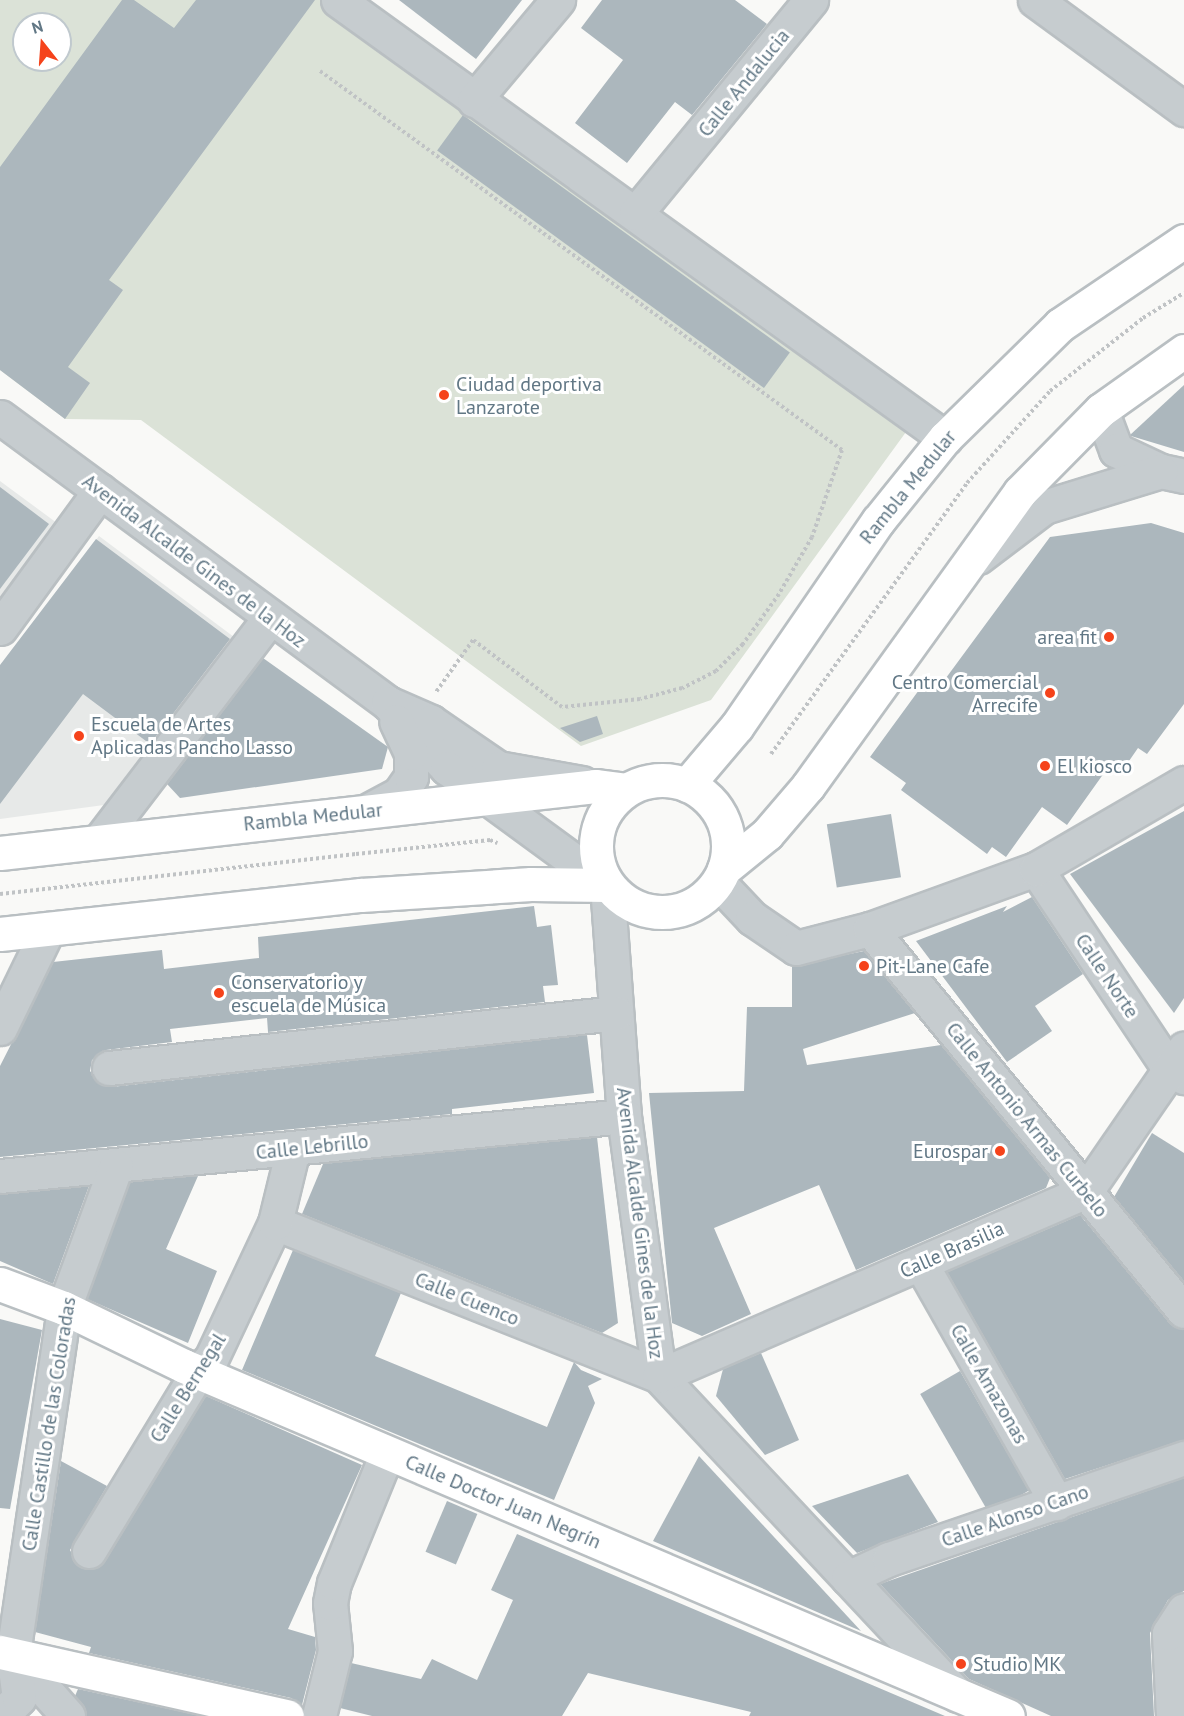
<!DOCTYPE html>
<meta charset="utf-8">
<style>
body{margin:0}
#map{position:relative;width:1184px;height:1716px;overflow:hidden;background:#f9f9f7;font-family:"PT Sans",sans-serif}
div>[style]{position:absolute}
.built>*{inset:0;background:#e7e9e8}
.green>*{inset:0;background:#dbe2d7}
.building>*{inset:0;background:#acb7bd;transform-origin:0 0}
.path>*{height:4px;margin-top:-2px;transform-origin:0;background:repeating-linear-gradient(90deg,#c0c3c5 0 3px,transparent 0 6px)}
.roads{filter:drop-shadow(2px 0 #b9bfc2) drop-shadow(-2px 0 #b9bfc2) drop-shadow(0 2px #b9bfc2) drop-shadow(0 -2px #b9bfc2)}
.minor>*{height:33px;margin:-16.5px;padding:0 16.5px;transform-origin:16.5px;border-radius:16.5px;background:#c6cccf}
.major>*{height:33px;margin:-16.5px;padding:0 16.5px;transform-origin:16.5px;border-radius:16.5px;background:#fff}
.major>.ring{margin:-16.5px;padding:0;box-sizing:content-box;background:none;border:33px solid #fff;border-radius:50%}
.dots>*{width:16px;height:16px;translate:-50% -50%;box-sizing:border-box;border:3px solid #fff;border-radius:50%}
span{translate:-50% -50%;white-space:nowrap;text-align:center;line-height:1.15;-webkit-text-stroke:6px #fff;paint-order:stroke}
.street-label{font-size:20px;color:#617785}
.poi-label{font-size:20px;color:#617785}
.left{translate:0 -50%;text-align:left}
.right{translate:-100% -50%;text-align:right}
.north{position:absolute;left:12px;top:12px;width:60px;height:60px;box-sizing:border-box;background:#fff;border:2px solid #c0c9ce;border-radius:50%;rotate:343deg;font-size:16px;font-weight:700;line-height:24px;text-align:center;color:#617785}
.north::after{content:'';display:block;margin:auto;width:21px;height:27px;background:#f5431b;clip-path:polygon(50% 0,100% 100%,50% 72%,0 100%)}
</style>
<div id="map">
<div class="built">
<i style="clip-path:polygon(0 481px,61px 526px,0 607px)"></i>
<i style="clip-path:polygon(99px 536px,234px 637px,104px 805px,0 819px,0 666px)"></i>
</div>
<div class="green">
<i style="clip-path:polygon(evenodd,0 0,321px 0,906px 432px,711px 700px,581px 746px,141px 420px,65px 419px,0 370px,0 0,24px 24px,60px 24px,60px 60px,24px 60px,24px 24px)"></i>
</div>
<div class="building">
<i style="clip-path:polygon(122px 0,134px 0,174px 28px,196px 0,315px 0,109px 280px,123px 290px,68px 367px,90px 383px,65px 419px,0 370px,0 167px)"></i>
<i style="clip-path:polygon(399px 0,522px 0,476px 59px)"></i>
<i style="clip-path:polygon(602px 0,735px 0,767px 24px,692px 115px,675px 102px,627px 163px,575px 123px,623px 60px,581px 28px)"></i>
<i style="left:463px;top:115px;width:404px;height:44px;rotate:36deg"></i>
<i style="clip-path:polygon(1184px 385px,1184px 452px,1131px 436px,1130px 435px)"></i>
<i style="clip-path:polygon(0 487px,49px 524px,0 589px)"></i>
<i style="clip-path:polygon(1151px 523px,1184px 533px,1184px 704px,1147px 754px,1138px 748px,1120px 774px,1109px 766px,1067px 825px,1042px 807px,1006px 857px,992px 847px,987px 854px,901px 790px,906px 783px,870px 757px,927px 679px,943px 682px,1050px 537px)"></i>
<i style="clip-path:polygon(96px 539px,230px 639px,150px 744px,83px 694px,0 804px,0 665px)"></i>
<i style="clip-path:polygon(263px 658px,388px 747px,382px 769px,180px 798px,167px 784px)"></i>
<i style="clip-path:polygon(597px 716px,603px 734px,580px 742px,560px 728px)"></i>
<i style="clip-path:polygon(1184px 811px,1184px 998px,1174px 1013px,1070px 874px)"></i>
<i style="left:891px;top:814px;width:64px;height:65px;rotate:81deg"></i>
<i style="clip-path:polygon(1032px 897px,1083px 974px,1035px 1006px,1052px 1031px,1007px 1062px,916px 941px,1007px 906px,1003px 912px)"></i>
<i style="clip-path:polygon(534px 906px,537px 927px,551px 925px,558px 985px,543px 986px,545px 1002px,268px 1032px,267px 1018px,170px 1029px,172px 1042px,106px 1050px,92px 1060px,90px 1071px,101px 1085px,111px 1087px,587px 1035px,594px 1093px,452px 1109px,452px 1114px,0 1157px,0 1066px,53px 962px,162px 950px,164px 969px,259px 958px,258px 937px)"></i>
<i style="clip-path:polygon(864px 951px,915px 1013px,803px 1049px,807px 1065px,941px 1045px,1050px 1178px,1046px 1188px,856px 1270px,819px 1185px,714px 1228px,751px 1314px,702px 1336px,672px 1323px,649px 1093px,744px 1091px,747px 1007px,792px 1007px,792px 966px)"></i>
<i style="clip-path:polygon(1152px 1133px,1184px 1153px,1184px 1281px,1114px 1197px)"></i>
<i style="clip-path:polygon(597px 1137px,618px 1323px,602px 1333px,302px 1214px,323px 1164px)"></i>
<i style="clip-path:polygon(198px 1176px,166px 1249px,217px 1271px,188px 1343px,87px 1299px,130px 1182px)"></i>
<i style="clip-path:polygon(89px 1186px,53px 1284px,0 1261px,0 1194px)"></i>
<i style="clip-path:polygon(1080px 1215px,1170px 1323px,1184px 1329px,1184px 1440px,1065px 1479px,947px 1272px)"></i>
<i style="clip-path:polygon(293px 1250px,401px 1293px,375px 1356px,547px 1427px,574px 1362px,581px 1370px,602px 1379px,588px 1386px,595px 1403px,554px 1500px,242px 1370px)"></i>
<i style="clip-path:polygon(0 1319px,42px 1330px,10px 1509px,0 1508px)"></i>
<i style="clip-path:polygon(761px 1353px,799px 1440px,765px 1455px,716px 1396px,723px 1369px)"></i>
<i style="left:960px;top:1371px;width:138px;height:46px;rotate:60deg"></i>
<i style="clip-path:polygon(206px 1396px,362px 1465px,288px 1629px,315px 1637px,316px 1650px,302px 1705px,291px 1698px,89px 1653px,91px 1647px,35px 1632px,61px 1461px,107px 1486px,70px 1550px,79px 1567px,97px 1568px)"></i>
<i style="clip-path:polygon(699px 1456px,861px 1631px,653px 1541px)"></i>
<i style="clip-path:polygon(908px 1474px,938px 1522px,857px 1553px,812px 1506px)"></i>
<i style="clip-path:polygon(1184px 1478px,1184px 1591px,1168px 1600px,1150px 1633px,1154px 1716px,1051px 1716px,969px 1679px,880px 1584px)"></i>
<i style="left:447px;top:1501px;width:33px;height:55px;rotate:23deg"></i>
<i style="clip-path:polygon(517px 1534px,945px 1716px,749px 1716px,751px 1712px,588px 1673px,562px 1716px,372px 1716px,340px 1708px,351px 1663px,421px 1679px,432px 1659px,477px 1680px,513px 1600px,491px 1590px)"></i>
<i style="clip-path:polygon(78px 1689px,201px 1716px,86px 1716px,75px 1696px)"></i>
</div>
<div class="path">
<i style="left:320px;top:71px;width:645px;rotate:35.98deg"></i>
<i style="left:842px;top:450px;width:92px;rotate:109deg"></i>
<i style="left:812px;top:537px;width:66px;rotate:120.1deg"></i>
<i style="left:779px;top:594px;width:62px;rotate:125.8deg"></i>
<i style="left:743px;top:644px;width:38px;rotate:135deg"></i>
<i style="left:716px;top:671px;width:38px;rotate:153deg"></i>
<i style="left:682px;top:688px;width:43px;rotate:165.3deg"></i>
<i style="left:640px;top:699px;width:78px;rotate:174.1deg"></i>
<i style="left:562px;top:707px;width:111px;rotate:-143deg"></i>
<i style="left:473px;top:640px;width:64px;rotate:125.4deg"></i>
<i style="left:771px;top:754px;width:334px;rotate:-54.1deg"></i>
<i style="left:967px;top:483px;width:124px;rotate:-47.9deg"></i>
<i style="left:1050px;top:391px;width:118px;rotate:-38.1deg"></i>
<i style="left:1143px;top:318px;width:48px;rotate:-31.4deg"></i>
<i style="left:0;top:894px;width:358px;rotate:-6.4deg"></i>
<i style="left:356px;top:854px;width:135px;rotate:-6deg"></i>
<i style="left:490px;top:840px;width:8px;rotate:23deg"></i>
</div>
<div class="roads">
<div class="minor">
<i style="left:338px;top:0;width:749px;rotate:35.81deg"></i>
<i style="left:1035px;top:0;width:185px;rotate:36.2deg"></i>
<i style="left:474px;top:100px;width:131px;rotate:-50deg"></i>
<i style="left:636px;top:213px;width:276px;rotate:-50.6deg"></i>
<i style="left:1101px;top:410px;width:43px;rotate:69.4deg"></i>
<i style="left:1116px;top:450px;width:50px;rotate:25deg"></i>
<i style="left:1161px;top:471px;width:24px;rotate:12deg"></i>
<i style="left:0;top:417px;width:482px;rotate:36.4deg"></i>
<i style="left:388px;top:703px;width:47px;rotate:23.8deg"></i>
<i style="left:431px;top:722px;width:81px;rotate:34.5deg"></i>
<i style="left:498px;top:768px;width:85px;rotate:10.1deg"></i>
<i style="left:978px;top:557px;width:83px;rotate:-37.1deg"></i>
<i style="left:1044px;top:507px;width:122px;rotate:-17.1deg"></i>
<i style="left:0;top:628px;width:170px;rotate:-53.9deg"></i>
<i style="left:388px;top:703px;width:88px;rotate:47.8deg"></i>
<i style="left:447px;top:768px;width:198px;rotate:36.2deg"></i>
<i style="left:607px;top:885px;width:232px;rotate:85.8deg"></i>
<i style="left:624px;top:1116px;width:262px;rotate:82.3deg"></i>
<i style="left:659px;top:1376px;width:437px;rotate:46.9deg"></i>
<i style="left:367px;top:811px;width:36px;rotate:-28deg"></i>
<i style="left:399px;top:794px;width:21px;rotate:-55deg"></i>
<i style="left:411px;top:777px;width:24px;rotate:-90deg"></i>
<i style="left:411px;top:753px;width:35px;rotate:-115deg"></i>
<i style="left:100px;top:840px;width:280px;rotate:-52.6deg"></i>
<i style="left:1036px;top:869px;width:242px;rotate:56.3deg"></i>
<i style="left:1170px;top:1070px;width:16px;rotate:27deg"></i>
<i style="left:718px;top:882px;width:50px;rotate:46.6deg"></i>
<i style="left:752px;top:918px;width:53px;rotate:34.3deg"></i>
<i style="left:796px;top:948px;width:76px;rotate:-14.4deg"></i>
<i style="left:870px;top:929px;width:177px;rotate:-19.9deg"></i>
<i style="left:1036px;top:869px;width:171px;rotate:-30.2deg"></i>
<i style="left:870px;top:929px;width:494px;rotate:50.6deg"></i>
<i style="left:0;top:1028px;width:110px;rotate:-64.1deg"></i>
<i style="left:109px;top:1068px;width:510px;rotate:-6.19deg"></i>
<i style="left:0;top:1176px;width:627px;rotate:-5.49deg"></i>
<i style="left:275px;top:1223px;width:413px;rotate:21.7deg"></i>
<i style="left:659px;top:1376px;width:465px;rotate:-23.4deg"></i>
<i style="left:1086px;top:1191px;width:173px;rotate:-55.4deg"></i>
<i style="left:921px;top:1264px;width:275px;rotate:60.4deg"></i>
<i style="left:89px;top:1551px;width:210px;rotate:-58.7deg"></i>
<i style="left:198px;top:1372px;width:18px;rotate:-45deg"></i>
<i style="left:211px;top:1359px;width:150px;rotate:-64.8deg"></i>
<i style="left:275px;top:1223px;width:76px;rotate:-76.3deg"></i>
<i style="left:848px;top:1578px;width:45px;rotate:-24.9deg"></i>
<i style="left:889px;top:1559px;width:312px;rotate:-18.9deg"></i>
<i style="left:13px;top:1654px;width:83px;rotate:48.4deg"></i>
<i style="left:1px;top:1716px;width:25px;rotate:-45deg"></i>
<i style="left:19px;top:1698px;width:44px;rotate:-97.8deg"></i>
<i style="left:13px;top:1654px;width:350px;rotate:-81.6deg"></i>
<i style="left:64px;top:1308px;width:151px;rotate:-69.9deg"></i>
<i style="left:319px;top:1716px;width:67px;rotate:-76.2deg"></i>
<i style="left:335px;top:1651px;width:48px;rotate:-95.9deg"></i>
<i style="left:330px;top:1603px;width:20px;rotate:-79deg"></i>
<i style="left:334px;top:1583px;width:140px;rotate:-67.8deg"></i>
<i style="left:1173px;top:1716px;width:83px;rotate:-92.8deg"></i>
<i style="left:1169px;top:1633px;width:27px;rotate:-57deg"></i>
</div>
<div class="major">
<i class="ring" style="left:596px;top:780px;width:99px;height:99px"></i>
<i style="left:687px;top:785px;width:77px;rotate:-49.7deg"></i>
<i style="left:737px;top:726px;width:249px;rotate:-55.5deg"></i>
<i style="left:878px;top:521px;width:107px;rotate:-51.1deg"></i>
<i style="left:945px;top:438px;width:161px;rotate:-44.5deg"></i>
<i style="left:1060px;top:325px;width:150px;rotate:-34.1deg"></i>
<i style="left:0;top:853px;width:599px;rotate:-6.42deg"></i>
<i style="left:595px;top:786px;width:31px;rotate:7deg"></i>
<i style="left:724px;top:869px;width:55px;rotate:-39.1deg"></i>
<i style="left:767px;top:834px;width:63px;rotate:-49.5deg"></i>
<i style="left:808px;top:786px;width:362px;rotate:-54.2deg"></i>
<i style="left:1020px;top:492px;width:115px;rotate:-45.4deg"></i>
<i style="left:1101px;top:410px;width:102px;rotate:-35.4deg"></i>
<i style="left:0;top:934px;width:363px;rotate:-6.2deg"></i>
<i style="left:361px;top:895px;width:170px;rotate:-3.7deg"></i>
<i style="left:531px;top:884px;width:76px;rotate:0.8deg"></i>
<i style="left:0;top:1284px;width:68px;rotate:20.6deg"></i>
<i style="left:64px;top:1308px;width:133px;rotate:25.8deg"></i>
<i style="left:184px;top:1366px;width:895px;rotate:23.01deg"></i>
<i style="left:0;top:1652px;width:294px;rotate:12.6deg"></i>
</div>
</div>
<div class="dots">
<i style="left:444px;top:395px;background:#f5431b"></i>
<i style="left:1109px;top:637px;background:#f5431b"></i>
<i style="left:1050px;top:693px;background:#f5431b"></i>
<i style="left:79px;top:736px;background:#f5431b"></i>
<i style="left:1045px;top:766px;background:#f5431b"></i>
<i style="left:864px;top:966px;background:#f5431b"></i>
<i style="left:219px;top:993px;background:#f5431b"></i>
<i style="left:1000px;top:1151px;background:#f5431b"></i>
<i style="left:961px;top:1664px;background:#f5431b"></i>
</div>
<div class="street-label">
<span style="left:744px;top:83px;rotate:-51deg">Calle Andalucia</span>
<span style="left:908px;top:487px;rotate:-51deg">Rambla Medular</span>
<span style="left:194px;top:561px;rotate:37deg">Avenida Alcalde Gines de la Hoz</span>
<span style="left:313px;top:817px;rotate:-6deg">Rambla Medular</span>
<span style="left:1107px;top:976px;rotate:56deg">Calle Norte</span>
<span style="left:1027px;top:1120px;rotate:51deg">Calle Antonio Armas Curbelo</span>
<span style="left:312px;top:1147px;rotate:-6deg">Calle Lebrillo</span>
<span style="left:640px;top:1223px;rotate:83deg">Avenida Alcalde Gines de la Hoz</span>
<span style="left:952px;top:1250px;rotate:-24deg">Calle Brasilia</span>
<span style="left:467px;top:1299px;rotate:22deg">Calle Cuenco</span>
<span style="left:989px;top:1384px;rotate:60deg">Calle Amazonas</span>
<span style="left:188px;top:1388px;rotate:-58deg">Calle Bernegal</span>
<span style="left:49px;top:1424px;rotate:-81deg">Calle Castillo de las Coloradas</span>
<span style="left:503px;top:1502px;rotate:23deg">Calle Doctor Juan Negrín</span>
<span style="left:1015px;top:1516px;rotate:-19deg">Calle Alonso Cano</span>
</div>
<div class="poi-label">
<span class="left" style="left:456px;top:396px">Ciudad deportiva<br>Lanzarote</span>
<span class="right" style="left:1097px;top:637px">area fit</span>
<span class="right" style="left:1038px;top:694px">Centro Comercial<br>Arrecife</span>
<span class="left" style="left:91px;top:736px">Escuela de Artes<br>Aplicadas Pancho Lasso</span>
<span class="left" style="left:1057px;top:766px">El kiosco</span>
<span class="left" style="left:876px;top:966px">Pit-Lane Cafe</span>
<span class="left" style="left:231px;top:994px">Conservatorio y<br>escuela de Música</span>
<span class="right" style="left:988px;top:1151px">Eurospar</span>
<span class="left" style="left:973px;top:1664px">Studio MK</span>
</div>
<div class="north">N</div>
</div>
